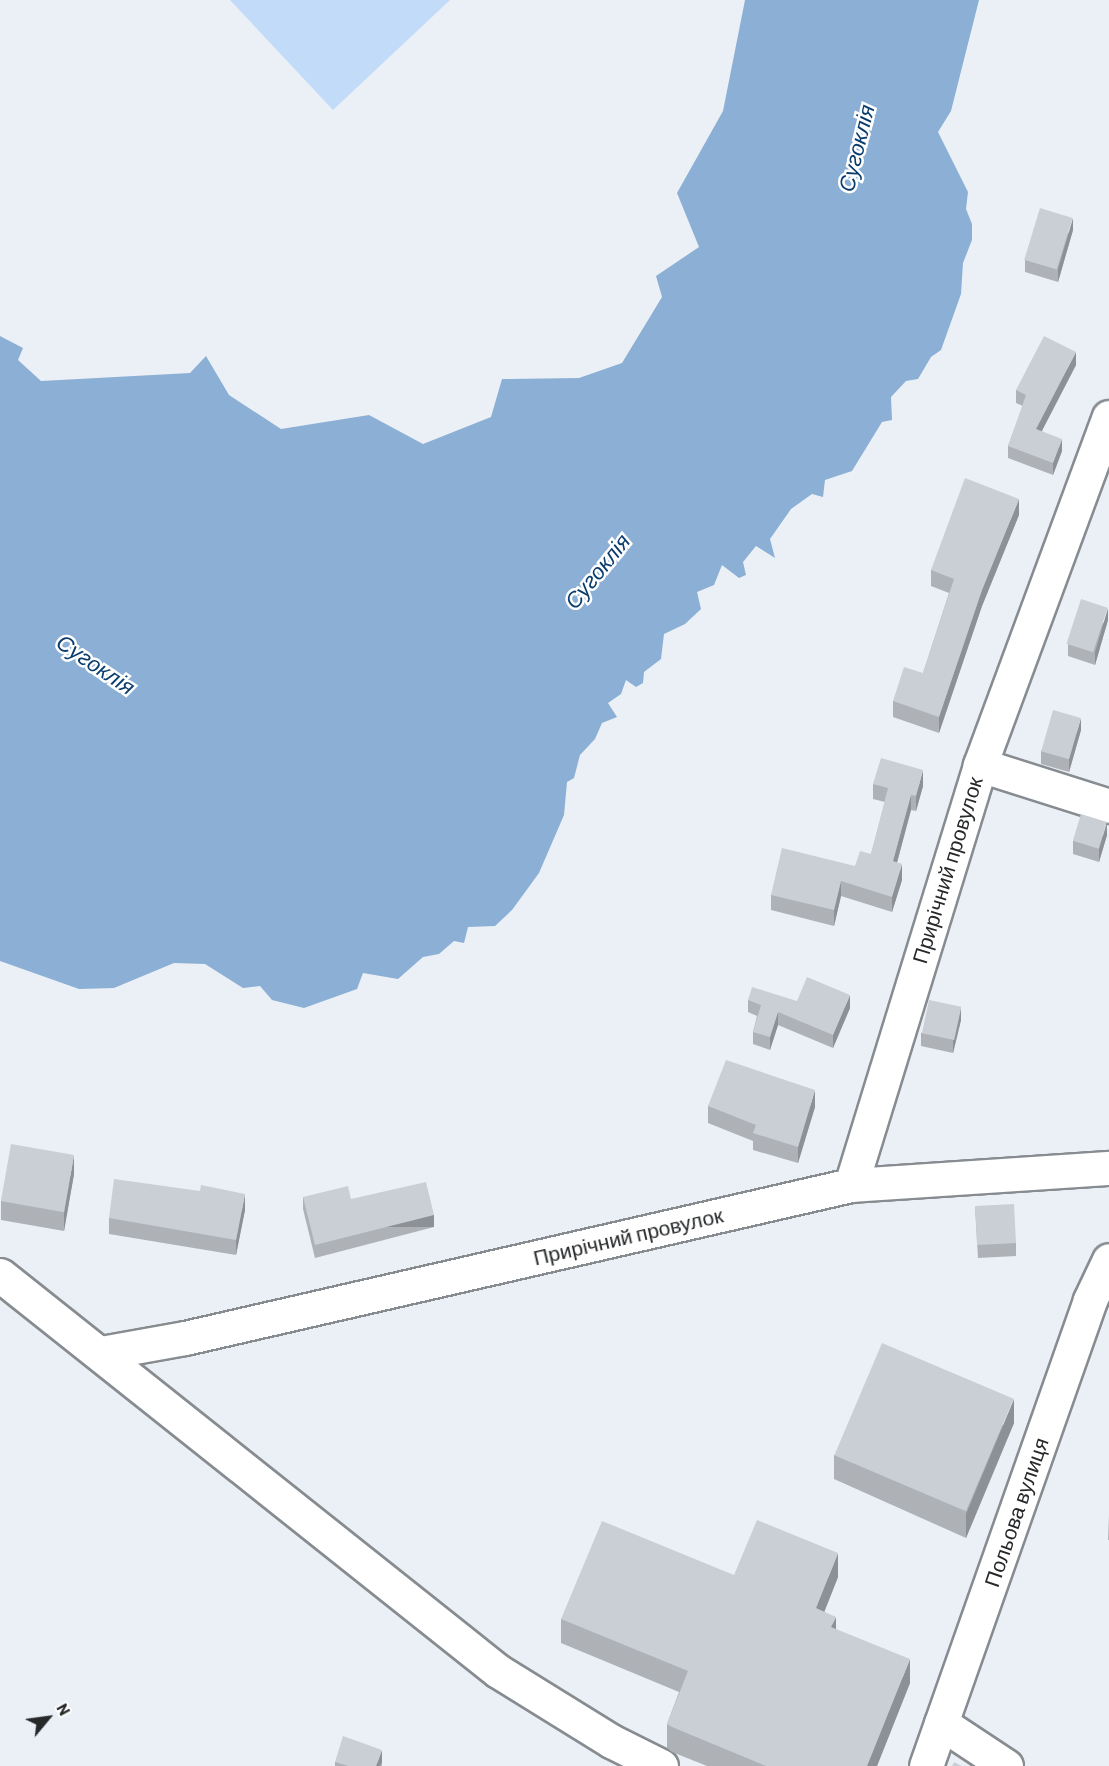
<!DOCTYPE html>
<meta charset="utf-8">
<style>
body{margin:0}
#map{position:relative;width:1109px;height:1766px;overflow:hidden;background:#ebf0f6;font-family:Barlow,sans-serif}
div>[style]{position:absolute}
.green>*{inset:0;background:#c2dbf8}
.water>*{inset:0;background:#8cafd5}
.roads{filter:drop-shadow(2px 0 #878c91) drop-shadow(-2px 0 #878c91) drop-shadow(0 2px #878c91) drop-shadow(0 -2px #878c91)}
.minor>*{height:33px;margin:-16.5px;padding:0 16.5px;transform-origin:16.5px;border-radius:16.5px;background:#fff}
.wall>*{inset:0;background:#aeb2b7;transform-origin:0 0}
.shaded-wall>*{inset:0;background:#8d9195;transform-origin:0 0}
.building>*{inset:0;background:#cacfd5;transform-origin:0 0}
span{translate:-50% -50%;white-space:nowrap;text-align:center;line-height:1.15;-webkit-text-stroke:5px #fff;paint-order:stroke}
.street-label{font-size:21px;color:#26282a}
.water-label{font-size:22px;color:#0a3d6d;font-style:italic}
.north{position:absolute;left:18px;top:1688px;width:60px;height:60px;-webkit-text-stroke:4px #fff;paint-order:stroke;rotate:61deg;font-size:16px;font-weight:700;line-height:24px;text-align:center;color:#26282a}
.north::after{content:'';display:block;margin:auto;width:21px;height:27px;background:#26282a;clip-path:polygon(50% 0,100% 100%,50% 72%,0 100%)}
</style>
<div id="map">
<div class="green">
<i style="clip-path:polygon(230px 0,450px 0,333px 110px)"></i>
</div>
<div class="water">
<i style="clip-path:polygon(745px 0,979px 0,951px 111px,938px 132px,968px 192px,966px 209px,972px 224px,972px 240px,963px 263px,961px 294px,941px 350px,931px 357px,918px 379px,906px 381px,891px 397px,892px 420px,882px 422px,852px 471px,825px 480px,823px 497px,812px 494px,791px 509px,770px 539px,775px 558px,756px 546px,743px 562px,746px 575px,739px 578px,722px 565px,714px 585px,697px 592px,701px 609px,685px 624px,664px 634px,661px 659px,644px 672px,643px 683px,636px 687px,626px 680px,621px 694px,608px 703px,617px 717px,602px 723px,595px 739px,580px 755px,574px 778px,567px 782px,564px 815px,539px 873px,512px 910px,495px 926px,468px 927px,464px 943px,454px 941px,439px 954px,423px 957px,398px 979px,363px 973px,357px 989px,304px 1008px,272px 1000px,260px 986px,243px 988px,205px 964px,174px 963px,114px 988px,79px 989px,0 961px,0 336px,23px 348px,18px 360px,41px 381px,190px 373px,206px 356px,229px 395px,281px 429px,369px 415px,423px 444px,491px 417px,502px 379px,579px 378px,622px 363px,662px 297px,656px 276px,699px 247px,677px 193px,723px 111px)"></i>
</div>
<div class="roads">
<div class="minor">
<i style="left:980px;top:765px;width:371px;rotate:-69.7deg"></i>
<i style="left:851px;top:1185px;width:259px;rotate:-3.8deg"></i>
<i style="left:0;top:1275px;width:636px;rotate:38.49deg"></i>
<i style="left:498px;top:1671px;width:133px;rotate:31.8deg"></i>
<i style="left:611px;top:1741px;width:56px;rotate:26.6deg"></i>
<i style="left:101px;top:1353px;width:85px;rotate:-10.1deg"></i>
<i style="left:185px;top:1338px;width:683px;rotate:-12.94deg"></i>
<i style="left:851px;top:1185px;width:439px;rotate:-72.9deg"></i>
<i style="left:980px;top:765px;width:135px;rotate:17.6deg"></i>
<i style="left:941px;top:1723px;width:78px;rotate:33.5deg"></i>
<i style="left:926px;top:1766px;width:494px;rotate:-70.6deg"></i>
<i style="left:1090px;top:1300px;width:44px;rotate:-64.6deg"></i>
</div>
</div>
<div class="wall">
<i style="clip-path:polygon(1073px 230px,1058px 282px,1025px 272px,1025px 260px)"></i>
<i style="clip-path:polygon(1076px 365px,1042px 431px,1062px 451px,1053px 475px,1008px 458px,1008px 446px,1023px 406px,1016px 403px,1016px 390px)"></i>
<i style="clip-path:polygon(1019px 515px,982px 606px,939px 733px,893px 717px,893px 701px,923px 673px,949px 593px,931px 586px,931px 570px)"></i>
<i style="clip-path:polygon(1108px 620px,1095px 665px,1068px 656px,1068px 644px)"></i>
<i style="clip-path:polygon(1081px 730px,1069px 772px,1041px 764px,1041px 751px)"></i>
<i style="clip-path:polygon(873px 784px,923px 786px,916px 811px,911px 810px,897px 863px,902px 880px,892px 912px,841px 896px,834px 926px,771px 910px,771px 895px,855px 866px,871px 854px,885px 802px,873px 799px)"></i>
<i style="clip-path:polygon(1107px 835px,1099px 862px,1073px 854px,1073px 841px)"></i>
<i style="clip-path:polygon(748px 1000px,797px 1001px,850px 1008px,833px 1048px,778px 1025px,770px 1050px,753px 1044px,753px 1032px,757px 1016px,748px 1012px)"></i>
<i style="clip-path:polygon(961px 1020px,953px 1053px,921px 1046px,921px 1033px)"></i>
<i style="clip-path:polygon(708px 1106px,815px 1107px,798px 1163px,753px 1150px,753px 1141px,708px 1123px)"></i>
<i style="clip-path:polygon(74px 1174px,64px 1231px,1px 1220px,1px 1201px)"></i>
<i style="clip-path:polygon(303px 1197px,351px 1199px,434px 1227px,315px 1258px,303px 1209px)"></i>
<i style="clip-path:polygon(975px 1206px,1016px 1243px,1016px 1256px,978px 1258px)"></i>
<i style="clip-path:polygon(245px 1210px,236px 1255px,109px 1234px,109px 1218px)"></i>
<i style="clip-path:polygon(1014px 1423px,966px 1538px,834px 1479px,834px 1455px)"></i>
<i style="clip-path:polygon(1109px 1515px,1109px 1540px,1108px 1540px)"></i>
<i style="clip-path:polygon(734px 1575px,838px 1577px,824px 1612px,836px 1629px,910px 1683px,877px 1766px,707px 1766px,672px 1752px,667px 1748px,667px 1724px,679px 1692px,561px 1643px,561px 1619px)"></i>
<i style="left:335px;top:1762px;width:47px;height:4px"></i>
</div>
<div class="shaded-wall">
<i style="clip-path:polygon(1073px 218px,1073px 230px,1058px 282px,1058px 269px)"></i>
<i style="clip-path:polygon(1076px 352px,1076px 365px,1036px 442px,1036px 429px)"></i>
<i style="clip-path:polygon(1062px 439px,1062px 451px,1053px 475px,1053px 463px)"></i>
<i style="clip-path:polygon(1019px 499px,1019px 515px,982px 606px,939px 733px,939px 717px,982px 590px)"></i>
<i style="clip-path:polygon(1108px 608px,1108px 620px,1095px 665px,1095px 652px)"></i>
<i style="clip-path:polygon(1081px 718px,1081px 730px,1069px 772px,1069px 759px)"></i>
<i style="clip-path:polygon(923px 770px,923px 786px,916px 811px,916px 796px)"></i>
<i style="clip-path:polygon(911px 795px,911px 810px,893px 877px,893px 861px)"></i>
<i style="clip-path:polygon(1107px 822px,1107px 835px,1099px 862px,1099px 849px)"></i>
<i style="clip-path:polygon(902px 864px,902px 880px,892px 912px,892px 897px)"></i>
<i style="clip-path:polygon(841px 881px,841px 896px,834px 926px,834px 910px)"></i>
<i style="clip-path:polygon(850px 995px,850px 1008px,833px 1048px,833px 1035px)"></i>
<i style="clip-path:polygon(961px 1007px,961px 1020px,953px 1053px,953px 1041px)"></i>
<i style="clip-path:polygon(778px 1012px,778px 1025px,770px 1050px,770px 1037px)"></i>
<i style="clip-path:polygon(815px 1090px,815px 1107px,798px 1163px,798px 1147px)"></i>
<i style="clip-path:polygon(74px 1155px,74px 1174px,64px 1231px,64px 1213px)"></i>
<i style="clip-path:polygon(245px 1194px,245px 1210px,236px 1255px,236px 1240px)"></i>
<i style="left:434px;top:1215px;width:12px;height:123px;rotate:90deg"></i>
<i style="clip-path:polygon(1014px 1399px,1014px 1423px,966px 1538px,966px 1514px)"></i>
<i style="clip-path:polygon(838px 1553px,838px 1577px,816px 1633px,816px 1608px)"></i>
<i style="clip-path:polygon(836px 1617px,836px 1641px,831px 1627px)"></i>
<i style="clip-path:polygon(910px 1659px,910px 1683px,877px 1766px,867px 1766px)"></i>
<i style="clip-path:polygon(382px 1750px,382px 1762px,380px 1766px,376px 1766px)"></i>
</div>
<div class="building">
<i style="left:1040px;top:208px;width:34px;height:54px;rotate:17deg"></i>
<i style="clip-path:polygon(1044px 336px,1076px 352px,1036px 429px,1062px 439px,1053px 463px,1008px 446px,1026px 395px,1016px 390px)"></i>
<i style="clip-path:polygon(965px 478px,1019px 499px,982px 590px,939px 717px,893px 701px,904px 667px,923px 673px,954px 579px,931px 570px)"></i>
<i style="left:1081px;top:599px;width:28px;height:47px;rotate:18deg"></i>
<i style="left:1053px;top:710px;width:29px;height:43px;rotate:16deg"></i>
<i style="clip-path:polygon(881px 758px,923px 770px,916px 796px,911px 795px,893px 861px,902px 864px,892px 897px,841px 881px,834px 910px,771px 895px,782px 848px,855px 866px,860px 851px,871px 854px,888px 788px,873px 784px)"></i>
<i style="left:1081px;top:814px;width:27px;height:28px;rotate:17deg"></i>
<i style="clip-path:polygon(807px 977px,850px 995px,833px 1035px,778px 1012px,770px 1037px,753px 1032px,761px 1005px,748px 1000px,752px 987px,797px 1001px)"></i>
<i style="left:929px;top:1000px;width:33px;height:34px;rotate:12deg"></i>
<i style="clip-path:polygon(726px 1060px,815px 1090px,798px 1147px,753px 1133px,756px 1125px,708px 1106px)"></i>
<i style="left:11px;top:1144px;width:64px;height:58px;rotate:10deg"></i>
<i style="clip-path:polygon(114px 1179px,200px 1191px,201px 1185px,245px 1194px,236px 1240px,109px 1218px)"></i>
<i style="clip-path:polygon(426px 1182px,434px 1215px,315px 1245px,303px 1197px,348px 1186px,351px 1199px)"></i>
<i style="left:1014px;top:1204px;width:39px;height:39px;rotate:87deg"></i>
<i style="left:882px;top:1343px;width:143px;height:122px;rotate:23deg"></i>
<i style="clip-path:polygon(757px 1520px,838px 1553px,816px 1608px,836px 1617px,831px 1627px,910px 1659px,867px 1766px,766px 1766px,672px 1727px,667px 1724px,688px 1671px,561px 1619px,602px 1521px,734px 1575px)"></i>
<i style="clip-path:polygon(343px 1736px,382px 1750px,376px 1766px,348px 1766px,335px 1762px)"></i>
<i style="clip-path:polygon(954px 1762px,962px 1766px,952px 1766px)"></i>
</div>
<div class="street-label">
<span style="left:947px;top:870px;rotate:-73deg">Прирічний провулок</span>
<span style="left:628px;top:1236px;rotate:-13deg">Прирічний провулок</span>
<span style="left:1016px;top:1512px;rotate:-71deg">Польова вулиця</span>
</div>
<div class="water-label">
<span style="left:856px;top:148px;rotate:-76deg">Сугоклія</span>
<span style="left:597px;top:571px;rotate:-51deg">Сугоклія</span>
<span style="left:96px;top:664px;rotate:34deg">Сугоклія</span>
</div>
<div class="north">N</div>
</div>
